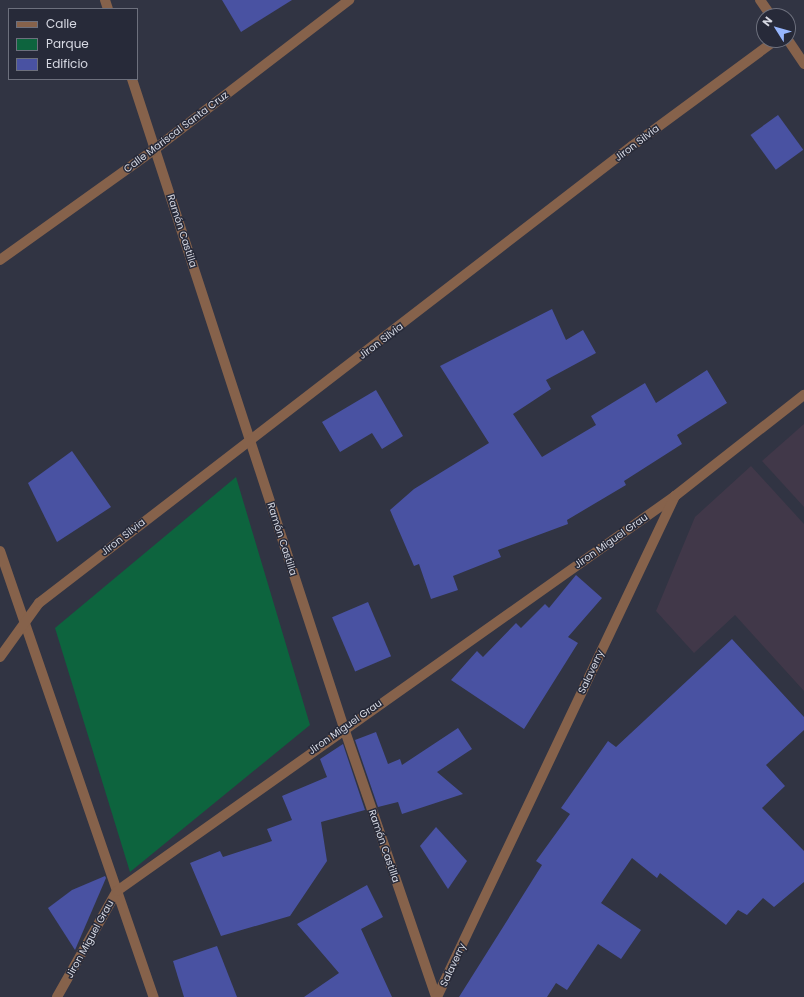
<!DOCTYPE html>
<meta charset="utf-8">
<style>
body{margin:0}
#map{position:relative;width:804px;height:997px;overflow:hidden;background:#313443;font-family:Poppins,sans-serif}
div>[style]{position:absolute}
.industrial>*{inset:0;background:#413849}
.green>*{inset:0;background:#0d643e}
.building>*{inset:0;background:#4952a2;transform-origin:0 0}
.minor>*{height:10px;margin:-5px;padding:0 5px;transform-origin:5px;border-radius:5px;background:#86624b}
.tertiary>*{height:10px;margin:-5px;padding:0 5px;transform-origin:5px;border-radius:5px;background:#86624b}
span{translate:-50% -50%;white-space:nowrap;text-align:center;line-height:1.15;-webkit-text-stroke:3px #272a39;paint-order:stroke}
.street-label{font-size:10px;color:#d7d9e3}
.legend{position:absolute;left:8px;top:8px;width:130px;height:72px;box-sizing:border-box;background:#272a39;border:1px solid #6d707d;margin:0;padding:5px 7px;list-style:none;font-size:12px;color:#d7d9e3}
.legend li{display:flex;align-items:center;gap:8px;height:20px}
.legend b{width:20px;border:1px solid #6d707d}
.north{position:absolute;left:756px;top:8px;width:40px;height:40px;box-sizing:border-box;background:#272a39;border:1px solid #6d707d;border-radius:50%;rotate:307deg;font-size:11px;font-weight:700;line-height:16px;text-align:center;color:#d7d9e3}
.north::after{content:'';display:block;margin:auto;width:14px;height:18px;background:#97b6fd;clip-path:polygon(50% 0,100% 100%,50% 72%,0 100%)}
</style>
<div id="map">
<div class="industrial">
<i style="clip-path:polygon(804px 424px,804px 507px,762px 461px)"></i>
<i style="clip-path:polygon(751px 466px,804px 524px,804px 691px,735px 615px,694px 653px,656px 611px,695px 517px)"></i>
</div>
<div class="green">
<i style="clip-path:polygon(236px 477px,310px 725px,130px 872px,55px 628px)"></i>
</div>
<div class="building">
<i style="clip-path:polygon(222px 0,292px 0,241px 32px)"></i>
<i style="left:778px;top:115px;width:43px;height:34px;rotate:54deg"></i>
<i style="clip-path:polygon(552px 309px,566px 340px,583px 330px,596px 353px,546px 380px,551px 389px,513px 414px,542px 457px,596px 425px,591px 416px,645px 383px,656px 403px,707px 370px,727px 403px,677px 435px,682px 444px,624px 481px,626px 485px,567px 520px,568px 524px,498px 550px,501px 557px,453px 576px,458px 590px,431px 599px,419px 564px,414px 566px,390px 510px,414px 489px,489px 443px,440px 366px)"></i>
<i style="clip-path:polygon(376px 390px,403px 436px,382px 449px,372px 433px,340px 452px,322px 422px)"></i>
<i style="clip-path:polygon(72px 451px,111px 507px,57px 542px,28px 483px)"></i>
<i style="clip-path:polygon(576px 575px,602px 598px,568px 637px,578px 643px,524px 729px,451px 680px,477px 651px,483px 657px,516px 623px,521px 628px,545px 604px,549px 608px)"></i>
<i style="left:368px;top:602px;width:59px;height:39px;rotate:67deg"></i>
<i style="clip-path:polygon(732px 639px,804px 717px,804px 730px,766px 765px,785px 786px,762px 808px,804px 851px,804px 882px,774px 907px,763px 898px,747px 915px,738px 910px,726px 925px,660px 873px,657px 878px,632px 858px,601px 903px,641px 930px,621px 959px,598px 944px,567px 990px,556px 983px,547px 997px,459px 997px,542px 865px,536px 861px,570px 814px,561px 808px,608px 741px,616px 747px)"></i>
<i style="clip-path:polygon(458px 728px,472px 749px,437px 772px,463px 794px,402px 814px,398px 802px,378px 807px,355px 740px,376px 732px,388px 764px,400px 759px,402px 765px)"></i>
<i style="clip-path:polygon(343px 744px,365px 810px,321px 822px,327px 861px,290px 916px,221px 936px,190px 863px,220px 851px,223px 857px,272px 841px,267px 829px,292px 820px,282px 796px,327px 777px,320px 759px)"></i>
<i style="clip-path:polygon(436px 827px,467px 861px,448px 889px,420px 846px)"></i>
<i style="clip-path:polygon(105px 876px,106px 878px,75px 950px,48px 908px,72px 890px)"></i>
<i style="clip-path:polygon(367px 885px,383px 917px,361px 929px,392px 997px,304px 997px,339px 973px,297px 924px)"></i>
<i style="clip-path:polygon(217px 946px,237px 997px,184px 997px,173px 961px)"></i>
</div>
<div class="minor">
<i style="left:105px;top:0;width:9px;rotate:72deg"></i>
<i style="left:132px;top:79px;width:683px;rotate:71.91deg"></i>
<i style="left:344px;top:728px;width:284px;rotate:71.1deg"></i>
<i style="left:0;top:260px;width:191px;rotate:-35.6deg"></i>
<i style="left:155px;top:149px;width:245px;rotate:-37.5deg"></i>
<i style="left:0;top:551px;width:472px;rotate:71deg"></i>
<i style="left:0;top:657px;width:67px;rotate:-54.2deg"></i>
<i style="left:39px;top:603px;width:749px;rotate:-37.62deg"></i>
<i style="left:632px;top:146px;width:179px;rotate:-36.4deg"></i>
<i style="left:57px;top:997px;width:122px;rotate:-60.5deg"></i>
<i style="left:117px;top:891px;width:684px;rotate:-35.29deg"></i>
</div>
<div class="tertiary">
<i style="left:760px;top:0;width:19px;rotate:55deg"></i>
<i style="left:788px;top:40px;width:29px;rotate:56deg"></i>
<i style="left:437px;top:997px;width:555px;rotate:-64.59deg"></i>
<i style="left:675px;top:496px;width:164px;rotate:-38.1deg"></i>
</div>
<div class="street-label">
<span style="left:176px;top:132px;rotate:-37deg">Calle Mariscal Santa Cruz</span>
<span style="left:637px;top:143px;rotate:-37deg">Jiron Silvia</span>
<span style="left:182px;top:231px;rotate:72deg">Ramón Castilla</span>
<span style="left:381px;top:341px;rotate:-37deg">Jiron Silvia</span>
<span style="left:123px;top:537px;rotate:-38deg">Jiron Silvia</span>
<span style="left:282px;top:539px;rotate:72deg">Ramón Castilla</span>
<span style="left:611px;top:541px;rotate:-35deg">Jiron Miguel Grau</span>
<span style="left:591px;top:672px;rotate:-65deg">Salaverry</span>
<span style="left:345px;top:727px;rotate:-35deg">Jiron Miguel Grau</span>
<span style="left:384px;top:846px;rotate:71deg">Ramón Castilla</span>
<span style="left:90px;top:939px;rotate:-61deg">Jiron Miguel Grau</span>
<span style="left:453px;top:965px;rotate:-65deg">Salaverry</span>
</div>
<ul class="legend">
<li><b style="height:5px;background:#86624b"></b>Calle</li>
<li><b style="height:11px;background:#0d643e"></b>Parque</li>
<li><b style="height:11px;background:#4952a2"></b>Edificio</li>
</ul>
<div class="north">N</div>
</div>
